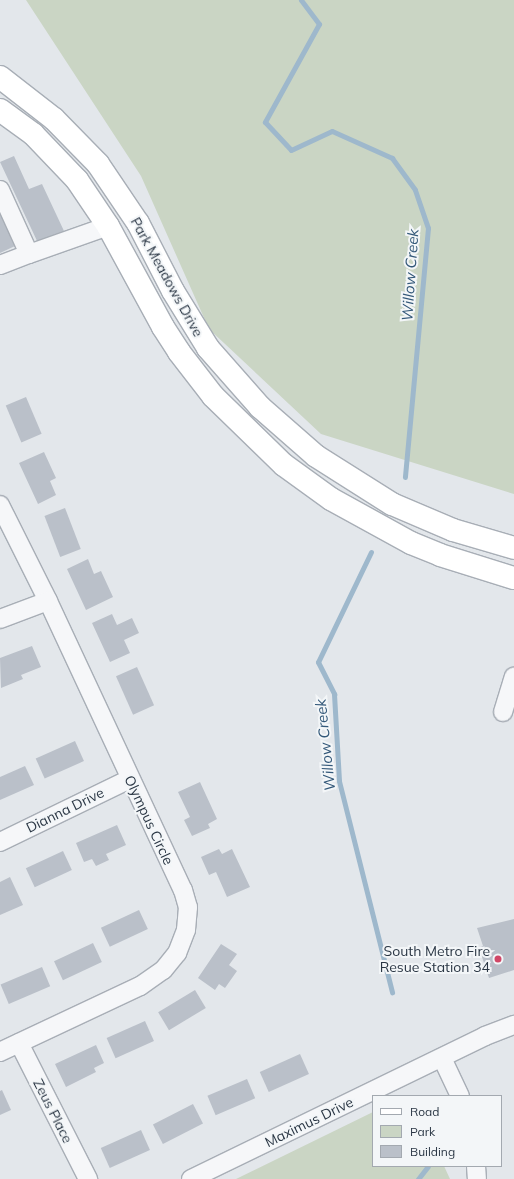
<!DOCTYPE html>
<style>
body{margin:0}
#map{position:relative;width:514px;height:1179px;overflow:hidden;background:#e3e7eb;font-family:Mulish,sans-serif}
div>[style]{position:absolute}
.green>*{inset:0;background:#cad5c4}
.stream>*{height:5px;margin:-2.5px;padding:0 2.5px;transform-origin:2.5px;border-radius:2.5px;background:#9eb8cc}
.building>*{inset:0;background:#bac0c9;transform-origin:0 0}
.roads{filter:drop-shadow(1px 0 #a8aeb6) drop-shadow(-1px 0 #a8aeb6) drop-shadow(0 1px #a8aeb6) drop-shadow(0 -1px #a8aeb6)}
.minor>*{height:18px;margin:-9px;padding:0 9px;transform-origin:9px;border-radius:9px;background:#f6f7f9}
.major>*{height:22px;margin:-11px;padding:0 11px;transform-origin:11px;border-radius:11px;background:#fff}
.dots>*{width:11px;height:11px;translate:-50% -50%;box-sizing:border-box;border:2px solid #f3f6f8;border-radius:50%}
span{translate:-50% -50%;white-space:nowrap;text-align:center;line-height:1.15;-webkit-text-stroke:4px #f3f6f8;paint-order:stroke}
.street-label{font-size:14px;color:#2a3644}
.poi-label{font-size:14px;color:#2a3644}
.right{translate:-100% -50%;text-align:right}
.water-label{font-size:15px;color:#335879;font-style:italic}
.legend{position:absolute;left:372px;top:1095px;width:130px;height:72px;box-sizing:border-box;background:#f3f6f8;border:1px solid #a3a9b0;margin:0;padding:5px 7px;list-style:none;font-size:12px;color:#2a3644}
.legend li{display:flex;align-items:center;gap:8px;height:20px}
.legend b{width:20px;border:1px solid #a3a9b0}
</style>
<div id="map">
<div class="green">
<i style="clip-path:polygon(26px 0,514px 0,514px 494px,321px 434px,209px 329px,141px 176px)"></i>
<i style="clip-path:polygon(373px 1112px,373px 1166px,444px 1166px,450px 1179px,236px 1179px)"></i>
</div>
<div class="stream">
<i style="left:301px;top:0;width:30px;rotate:53deg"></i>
<i style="left:319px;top:24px;width:112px;rotate:118.9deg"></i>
<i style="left:265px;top:122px;width:38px;rotate:47deg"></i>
<i style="left:291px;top:150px;width:45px;rotate:-24.9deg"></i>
<i style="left:332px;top:131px;width:66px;rotate:24.2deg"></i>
<i style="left:392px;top:158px;width:39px;rotate:54deg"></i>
<i style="left:415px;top:190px;width:40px;rotate:71.1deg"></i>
<i style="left:428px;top:228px;width:250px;rotate:95.3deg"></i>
<i style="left:371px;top:552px;width:122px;rotate:115.7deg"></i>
<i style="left:318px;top:662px;width:36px;rotate:63deg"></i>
<i style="left:334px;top:694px;width:87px;rotate:86.7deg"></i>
<i style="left:339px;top:781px;width:218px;rotate:75.9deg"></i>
<i style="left:418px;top:1179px;width:16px;rotate:-52deg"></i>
</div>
<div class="building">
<i style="clip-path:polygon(14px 156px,29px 189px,42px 184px,64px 231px,38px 243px,0 162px)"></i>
<i style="clip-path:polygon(0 213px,15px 246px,0 253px)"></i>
<i style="left:26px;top:397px;width:40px;height:22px;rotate:67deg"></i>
<i style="clip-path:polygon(44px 452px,56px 478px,50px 481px,56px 495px,38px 504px,19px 463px)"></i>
<i style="left:65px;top:508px;width:44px;height:22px;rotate:69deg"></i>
<i style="clip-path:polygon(88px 559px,94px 574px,101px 571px,113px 597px,86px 610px,67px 569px)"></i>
<i style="clip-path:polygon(112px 614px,117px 625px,132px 618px,139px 633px,124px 640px,130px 653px,110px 662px,92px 623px)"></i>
<i style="clip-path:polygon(32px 646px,41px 667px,21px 675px,23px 679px,1px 688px,0 658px)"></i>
<i style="left:137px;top:667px;width:42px;height:23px;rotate:66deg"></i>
<i style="left:75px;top:741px;width:22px;height:43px;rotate:66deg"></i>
<i style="clip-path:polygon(25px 766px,34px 785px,0 800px,0 777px)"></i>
<i style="clip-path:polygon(200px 782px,217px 819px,208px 824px,210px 828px,192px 836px,184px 820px,190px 817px,178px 792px)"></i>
<i style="clip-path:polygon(117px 825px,126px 845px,106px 854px,109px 860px,96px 866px,92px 859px,84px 862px,76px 843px)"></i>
<i style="clip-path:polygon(219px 849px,222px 854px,232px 849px,250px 887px,227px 897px,216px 872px,209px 875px,201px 857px)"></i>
<i style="left:63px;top:851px;width:21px;height:41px;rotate:65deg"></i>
<i style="clip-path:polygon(10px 877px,23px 905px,0 915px,0 882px)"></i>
<i style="left:139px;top:910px;width:21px;height:42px;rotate:65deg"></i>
<i style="clip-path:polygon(514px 919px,514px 970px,489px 978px,479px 948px,483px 946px,477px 928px)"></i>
<i style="left:93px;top:943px;width:21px;height:43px;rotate:65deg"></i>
<i style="clip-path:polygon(221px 944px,237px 954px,229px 965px,237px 971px,225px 988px,219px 984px,215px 990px,198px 978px)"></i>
<i style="left:42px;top:967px;width:21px;height:45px;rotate:67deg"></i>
<i style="left:195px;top:990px;width:21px;height:43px;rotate:59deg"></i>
<i style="left:145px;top:1021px;width:22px;height:42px;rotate:66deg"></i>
<i style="clip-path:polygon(96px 1045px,104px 1063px,94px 1068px,96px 1072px,66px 1087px,55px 1064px)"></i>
<i style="left:300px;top:1054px;width:22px;height:44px;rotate:66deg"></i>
<i style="left:247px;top:1079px;width:21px;height:43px;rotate:67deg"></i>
<i style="clip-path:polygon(2px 1090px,11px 1110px,0 1115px,0 1091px)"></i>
<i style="left:193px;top:1104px;width:22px;height:45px;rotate:63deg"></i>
<i style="left:141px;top:1130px;width:22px;height:44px;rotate:66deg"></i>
</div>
<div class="roads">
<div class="minor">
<i style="left:0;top:190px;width:70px;rotate:65.6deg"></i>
<i style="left:29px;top:254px;width:84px;rotate:-19.5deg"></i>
<i style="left:0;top:265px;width:31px;rotate:-21deg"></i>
<i style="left:0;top:505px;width:107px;rotate:63.4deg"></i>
<i style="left:48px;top:601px;width:319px;rotate:65deg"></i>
<i style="left:183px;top:890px;width:18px;rotate:74deg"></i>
<i style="left:188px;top:907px;width:23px;rotate:95deg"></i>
<i style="left:186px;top:930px;width:25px;rotate:111deg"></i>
<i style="left:177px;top:953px;width:22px;rotate:129deg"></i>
<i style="left:163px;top:970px;width:28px;rotate:145deg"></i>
<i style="left:140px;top:986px;width:155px;rotate:154.8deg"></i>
<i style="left:0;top:619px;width:51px;rotate:-20.6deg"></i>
<i style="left:503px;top:712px;width:37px;rotate:-73deg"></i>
<i style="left:0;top:842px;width:144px;rotate:-25.9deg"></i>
<i style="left:19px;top:1043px;width:153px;rotate:63.1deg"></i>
<i style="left:442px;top:1058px;width:42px;rotate:64.7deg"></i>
<i style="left:476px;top:1166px;width:13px;rotate:86deg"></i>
<i style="left:191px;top:1179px;width:327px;rotate:-25.9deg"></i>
<i style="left:485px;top:1036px;width:31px;rotate:-21deg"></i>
</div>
<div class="major">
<i style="left:0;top:77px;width:68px;rotate:37.9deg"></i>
<i style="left:54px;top:119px;width:63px;rotate:45.6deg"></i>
<i style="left:98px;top:164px;width:71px;rotate:55.9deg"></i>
<i style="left:138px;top:223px;width:76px;rotate:62.8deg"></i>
<i style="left:173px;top:291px;width:67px;rotate:58.4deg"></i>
<i style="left:208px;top:348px;width:79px;rotate:48.6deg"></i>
<i style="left:260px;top:407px;width:74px;rotate:41.2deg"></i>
<i style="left:316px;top:456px;width:90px;rotate:32.3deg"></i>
<i style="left:392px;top:504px;width:66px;rotate:23.1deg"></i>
<i style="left:453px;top:530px;width:64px;rotate:16.4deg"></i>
<i style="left:0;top:110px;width:41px;rotate:36deg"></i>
<i style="left:33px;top:134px;width:64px;rotate:46.3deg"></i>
<i style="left:77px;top:180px;width:55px;rotate:56deg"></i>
<i style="left:108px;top:226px;width:115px;rotate:61.4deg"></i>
<i style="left:163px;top:327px;width:30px;rotate:57deg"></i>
<i style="left:179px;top:352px;width:56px;rotate:52.3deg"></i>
<i style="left:213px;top:396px;width:99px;rotate:44.2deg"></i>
<i style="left:284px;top:465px;width:58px;rotate:35.9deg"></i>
<i style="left:331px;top:499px;width:91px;rotate:28.8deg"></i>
<i style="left:411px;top:543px;width:31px;rotate:22deg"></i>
<i style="left:440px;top:555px;width:77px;rotate:17.3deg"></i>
</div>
</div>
<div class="dots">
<i style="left:498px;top:959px;background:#d14767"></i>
</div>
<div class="street-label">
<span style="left:167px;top:277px;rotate:61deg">Park Meadows Drive</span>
<span style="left:65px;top:810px;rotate:-26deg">Dianna Drive</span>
<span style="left:149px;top:820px;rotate:65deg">Olympus Circle</span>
<span style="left:53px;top:1111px;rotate:63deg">Zeus Place</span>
<span style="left:309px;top:1122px;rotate:-26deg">Maximus Drive</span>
</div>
<div class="poi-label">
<span class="right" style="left:490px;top:959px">South Metro Fire<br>Resue Station 34</span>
</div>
<div class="water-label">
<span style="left:410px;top:275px;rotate:-86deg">Willow Creek</span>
<span style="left:325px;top:745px;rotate:-96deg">Willow Creek</span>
</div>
<ul class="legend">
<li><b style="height:5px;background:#fff"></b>Road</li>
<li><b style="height:11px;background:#cad5c4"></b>Park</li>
<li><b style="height:11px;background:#bac0c9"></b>Building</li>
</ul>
</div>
